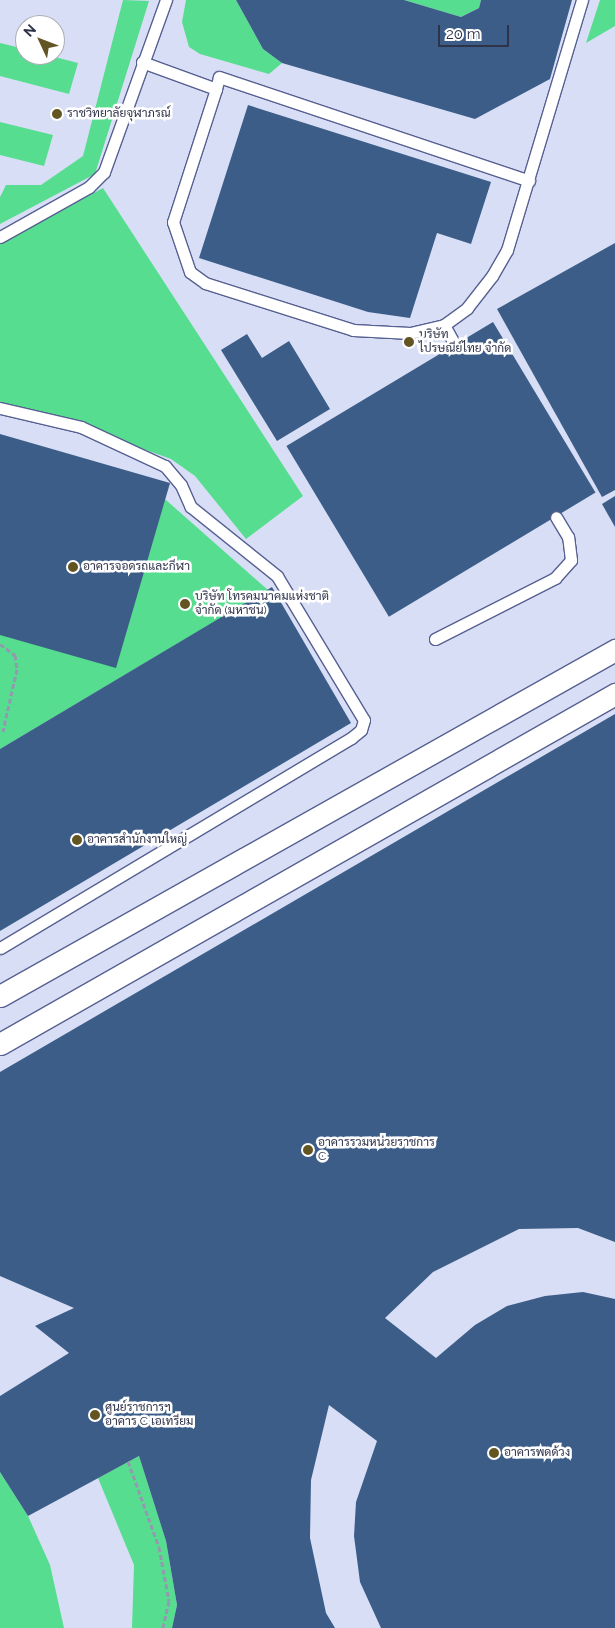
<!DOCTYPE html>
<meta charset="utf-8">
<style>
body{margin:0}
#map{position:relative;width:615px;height:1628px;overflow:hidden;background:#d8def5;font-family:Raleway,Sarabun,sans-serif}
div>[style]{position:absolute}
.green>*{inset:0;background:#56dd8f}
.building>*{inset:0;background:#3b5d88;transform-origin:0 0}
.path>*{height:3px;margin-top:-1.5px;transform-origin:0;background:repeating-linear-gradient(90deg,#9499b0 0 5px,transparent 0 7.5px)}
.roads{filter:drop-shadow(1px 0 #566091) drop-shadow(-1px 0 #566091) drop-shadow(0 1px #566091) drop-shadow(0 -1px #566091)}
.service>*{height:11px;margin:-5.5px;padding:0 5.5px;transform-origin:5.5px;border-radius:5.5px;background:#fff}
.minor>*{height:21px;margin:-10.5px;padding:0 10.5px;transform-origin:10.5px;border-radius:10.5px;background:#fff}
.dots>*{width:14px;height:14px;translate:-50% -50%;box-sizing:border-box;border:2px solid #fff;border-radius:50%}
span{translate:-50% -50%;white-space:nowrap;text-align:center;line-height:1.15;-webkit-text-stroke:5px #fff;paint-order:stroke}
.poi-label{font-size:12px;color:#2f334a}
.left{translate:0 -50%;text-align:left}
.north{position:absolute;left:15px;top:15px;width:50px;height:50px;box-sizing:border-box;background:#fff;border:1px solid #acadb7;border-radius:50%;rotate:313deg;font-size:14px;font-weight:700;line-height:20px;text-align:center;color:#2f334a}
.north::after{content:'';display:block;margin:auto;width:18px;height:22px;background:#625522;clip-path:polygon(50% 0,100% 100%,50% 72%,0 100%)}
.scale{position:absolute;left:438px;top:25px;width:71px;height:22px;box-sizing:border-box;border:2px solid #2f334a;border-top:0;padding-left:6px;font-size:15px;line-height:18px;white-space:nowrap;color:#2f334a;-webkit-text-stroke:4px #fff;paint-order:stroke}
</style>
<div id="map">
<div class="green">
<i style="clip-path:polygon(123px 0,149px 1px,95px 174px,0 224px,0 197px,6px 185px,41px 185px,83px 156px)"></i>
<i style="clip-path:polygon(186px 0,236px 0,263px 49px,282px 63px,269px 74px,200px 54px,189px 47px,182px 22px)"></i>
<i style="clip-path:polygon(404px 0,481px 0,479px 8px,461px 17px)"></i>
<i style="clip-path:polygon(600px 0,615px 0,615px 26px,586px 43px)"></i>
<i style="clip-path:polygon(0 43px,25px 49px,25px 55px,47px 55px,78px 63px,69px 94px,0 76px)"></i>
<i style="clip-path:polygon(0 122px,53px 135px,44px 166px,0 155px)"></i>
<i style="clip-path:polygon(103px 188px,303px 496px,246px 539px,195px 476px,171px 459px,48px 415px,0 402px,0 244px)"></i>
<i style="clip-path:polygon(0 449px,166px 500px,268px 590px,0 749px)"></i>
<i style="clip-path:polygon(139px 1456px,166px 1541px,177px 1605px,172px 1628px,132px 1628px,134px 1565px,98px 1478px)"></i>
<i style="clip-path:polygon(0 1472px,28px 1516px,50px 1565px,64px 1628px,0 1628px)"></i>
</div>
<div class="building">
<i style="clip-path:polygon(236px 0,404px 0,461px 17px,479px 8px,481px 0,572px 0,550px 79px,475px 119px,282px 63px,263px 49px)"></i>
<i style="clip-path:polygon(248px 105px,491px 182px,471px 244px,437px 233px,410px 318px,368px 312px,199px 258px)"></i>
<i style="clip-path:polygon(615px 243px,615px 490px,602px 497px,497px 309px)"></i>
<i style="left:493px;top:322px;width:199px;height:241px;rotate:59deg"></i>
<i style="clip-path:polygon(247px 334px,262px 358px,289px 341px,330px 409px,277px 441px,221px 350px)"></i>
<i style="clip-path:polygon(0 434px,170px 483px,116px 668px,0 635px)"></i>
<i style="clip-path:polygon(615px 496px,615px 527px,602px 504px)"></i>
<i style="clip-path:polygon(272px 587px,351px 723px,0 931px,0 749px)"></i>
<i style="clip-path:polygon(615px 714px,615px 1242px,578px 1228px,519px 1229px,433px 1272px,385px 1318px,436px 1358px,475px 1325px,507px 1306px,545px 1296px,583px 1292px,615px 1299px,615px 1628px,381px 1628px,360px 1582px,354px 1536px,356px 1502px,377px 1441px,329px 1405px,311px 1480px,310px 1538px,326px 1613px,335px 1628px,172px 1628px,177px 1605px,166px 1541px,139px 1456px,28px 1516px,0 1472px,0 1396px,69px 1353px,35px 1326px,74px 1308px,0 1276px,0 1072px)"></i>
</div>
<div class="path">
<i style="left:0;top:644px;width:19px;rotate:36deg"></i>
<i style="left:15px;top:655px;width:14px;rotate:82deg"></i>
<i style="left:17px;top:669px;width:64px;rotate:102.7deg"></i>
<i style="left:128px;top:1461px;width:91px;rotate:70.2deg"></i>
<i style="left:159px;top:1547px;width:55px;rotate:79.5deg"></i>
<i style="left:169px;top:1601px;width:28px;rotate:103deg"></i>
</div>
<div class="roads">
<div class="service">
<i style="left:142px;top:62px;width:79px;rotate:20deg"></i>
<i style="left:216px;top:89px;width:12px;rotate:-76deg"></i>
<i style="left:219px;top:77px;width:327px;rotate:18.5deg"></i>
<i style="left:216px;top:89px;width:140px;rotate:107.9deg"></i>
<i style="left:173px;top:222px;width:53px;rotate:71.2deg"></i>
<i style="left:190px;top:272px;width:19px;rotate:36deg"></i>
<i style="left:205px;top:283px;width:155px;rotate:17.6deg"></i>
<i style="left:353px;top:330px;width:57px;rotate:3deg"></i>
<i style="left:410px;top:333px;width:35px;rotate:-13deg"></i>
<i style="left:444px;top:325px;width:29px;rotate:-36deg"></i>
<i style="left:467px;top:308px;width:41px;rotate:-52deg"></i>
<i style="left:492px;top:276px;width:30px;rotate:-60deg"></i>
<i style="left:507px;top:250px;width:261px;rotate:-73.3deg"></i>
<i style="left:0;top:237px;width:102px;rotate:-29.3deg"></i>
<i style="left:89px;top:187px;width:21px;rotate:-45deg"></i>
<i style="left:104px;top:172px;width:183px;rotate:-70.2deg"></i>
<i style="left:444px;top:325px;width:23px;rotate:61deg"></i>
<i style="left:0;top:408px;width:83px;rotate:13.2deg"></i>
<i style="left:81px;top:427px;width:93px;rotate:24.9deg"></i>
<i style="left:165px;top:466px;width:25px;rotate:50deg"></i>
<i style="left:181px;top:485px;width:24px;rotate:66deg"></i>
<i style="left:191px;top:507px;width:110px;rotate:38.7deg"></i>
<i style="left:277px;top:576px;width:168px;rotate:58.9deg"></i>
<i style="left:364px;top:720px;width:10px;rotate:107deg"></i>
<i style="left:361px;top:730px;width:13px;rotate:141deg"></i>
<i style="left:351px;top:738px;width:409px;rotate:149.1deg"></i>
<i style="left:435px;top:639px;width:135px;rotate:-26.9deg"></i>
<i style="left:555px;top:578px;width:24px;rotate:-48deg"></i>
<i style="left:571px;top:560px;width:23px;rotate:-97deg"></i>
<i style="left:568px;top:537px;width:23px;rotate:-121deg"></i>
</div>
<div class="minor">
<i style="left:0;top:996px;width:706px;rotate:-29.36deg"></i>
<i style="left:0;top:1044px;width:708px;rotate:-29.64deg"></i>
</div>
</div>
<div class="dots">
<i style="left:57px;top:114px;background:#625522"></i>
<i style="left:409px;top:342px;background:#625522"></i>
<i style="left:73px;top:567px;background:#625522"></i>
<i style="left:185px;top:604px;background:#625522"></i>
<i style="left:77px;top:840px;background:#625522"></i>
<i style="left:308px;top:1150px;background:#625522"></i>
<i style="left:95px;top:1415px;background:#625522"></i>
<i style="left:494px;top:1453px;background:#625522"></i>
</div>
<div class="poi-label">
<span class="left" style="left:67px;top:114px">ราชวิทยาลัยจุฬาภรณ์</span>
<span class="left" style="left:419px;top:342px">บริษัท<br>ไปรษณีย์ไทย จำกัด</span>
<span class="left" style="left:83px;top:567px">อาคารจอดรถและกีฬา</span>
<span class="left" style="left:195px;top:604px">บริษัท โทรคมนาคมแห่งชาติ<br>จำกัด (มหาชน)</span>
<span class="left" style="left:87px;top:840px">อาคารสำนักงานใหญ่</span>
<span class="left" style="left:318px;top:1150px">อาคารรวมหน่วยราชการ<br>C</span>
<span class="left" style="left:105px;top:1415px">ศูนย์ราชการฯ<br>อาคาร C เอเทรียม</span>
<span class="left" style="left:504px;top:1453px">อาคารพดด้วง</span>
</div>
<div class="north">N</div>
<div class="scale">20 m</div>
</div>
